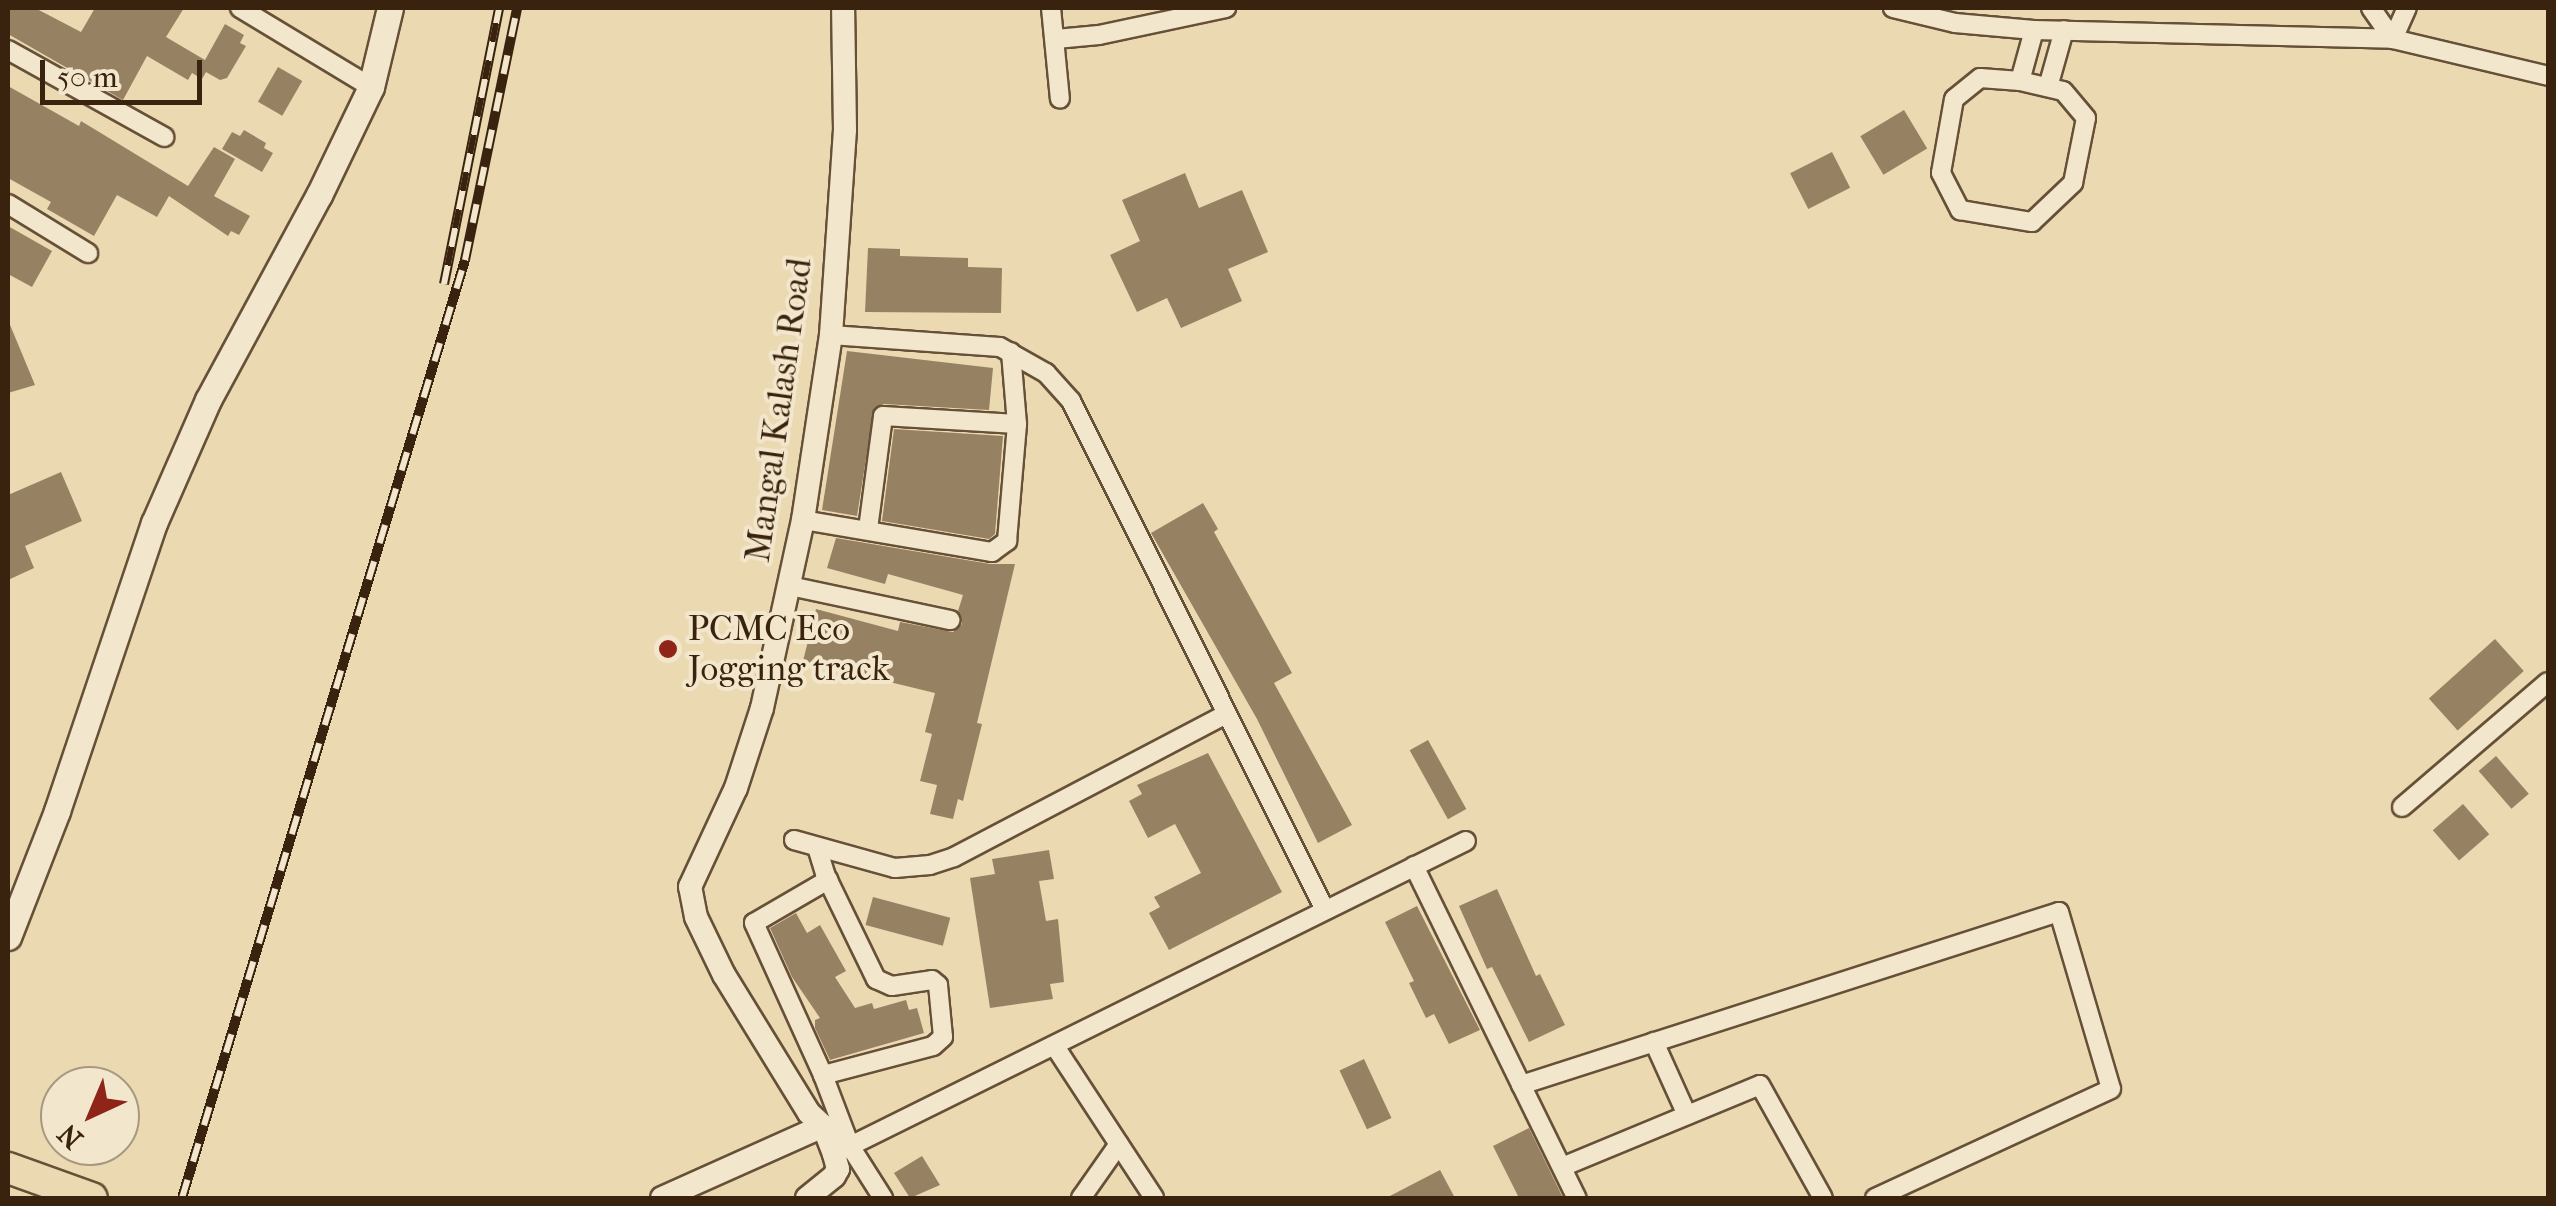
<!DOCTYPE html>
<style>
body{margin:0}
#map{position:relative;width:2556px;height:1206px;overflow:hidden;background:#ebd9b1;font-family:"IM FELL French Canon",serif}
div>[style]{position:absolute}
.building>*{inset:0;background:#968263;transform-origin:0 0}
.roads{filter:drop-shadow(2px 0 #665037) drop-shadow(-2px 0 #665037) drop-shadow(0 2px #665037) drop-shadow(0 -2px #665037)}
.minor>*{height:18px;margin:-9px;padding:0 9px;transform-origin:9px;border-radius:9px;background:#f2e6cc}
.tertiary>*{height:22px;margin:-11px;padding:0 11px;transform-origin:11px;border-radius:11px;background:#f2e6cc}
.secondary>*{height:25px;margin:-12.5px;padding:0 12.5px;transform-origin:12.5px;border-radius:12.5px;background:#f2e6cc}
.primary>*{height:30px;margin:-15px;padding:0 15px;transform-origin:15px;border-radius:15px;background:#ebd9b1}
.rail>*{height:10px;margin-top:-5px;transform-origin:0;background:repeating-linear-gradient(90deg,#f2e6cc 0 19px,#3a230e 0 38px);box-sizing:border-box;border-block:2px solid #3a230e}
.dots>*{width:28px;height:28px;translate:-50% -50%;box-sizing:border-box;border:5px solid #f2e6cc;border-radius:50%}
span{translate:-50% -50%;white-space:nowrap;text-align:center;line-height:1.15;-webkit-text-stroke:8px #f2e6cc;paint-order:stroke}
.street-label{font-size:35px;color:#3a230e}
.poi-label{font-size:35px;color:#3a230e}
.left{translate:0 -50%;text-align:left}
.frame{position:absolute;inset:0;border:10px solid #3a230e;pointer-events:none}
.north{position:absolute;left:40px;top:1066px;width:100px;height:100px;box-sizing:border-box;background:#f2e6cc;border:2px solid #a89880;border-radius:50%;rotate:224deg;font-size:28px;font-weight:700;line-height:40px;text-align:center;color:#3a230e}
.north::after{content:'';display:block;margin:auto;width:35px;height:45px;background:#8f2418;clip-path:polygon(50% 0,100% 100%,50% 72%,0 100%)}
.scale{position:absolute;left:40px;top:60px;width:162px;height:45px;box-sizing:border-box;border:5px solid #3a230e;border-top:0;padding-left:12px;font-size:30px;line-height:35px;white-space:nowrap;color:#3a230e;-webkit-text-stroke:8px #f2e6cc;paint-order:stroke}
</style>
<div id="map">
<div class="building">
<i style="clip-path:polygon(8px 8px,35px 8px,81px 32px,95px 8px,184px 8px,166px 37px,205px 60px,225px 24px,244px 35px,240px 43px,246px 46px,227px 78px,220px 80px,206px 72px,202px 79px,192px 73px,188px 80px,147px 56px,123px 100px,8px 34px)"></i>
<i style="left:278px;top:67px;width:28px;height:40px;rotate:30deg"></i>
<i style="clip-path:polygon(8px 86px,79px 126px,81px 121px,188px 186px,214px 147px,235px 159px,214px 196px,250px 216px,239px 235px,231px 231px,228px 236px,169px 196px,157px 217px,117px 195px,94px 236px,47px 209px,51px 202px,8px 178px)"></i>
<i style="left:1904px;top:110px;width:45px;height:51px;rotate:59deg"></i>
<i style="clip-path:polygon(244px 130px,266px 143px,264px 148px,273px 153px,262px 172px,222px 149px,232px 132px,240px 136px)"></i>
<i style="left:1832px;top:152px;width:40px;height:47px;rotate:63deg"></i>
<i style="clip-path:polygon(1185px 173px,1199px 208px,1242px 190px,1268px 252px,1228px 269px,1242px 301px,1181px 328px,1167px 298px,1137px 312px,1110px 255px,1140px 241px,1122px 200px)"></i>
<i style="clip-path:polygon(8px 226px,52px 251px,32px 287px,8px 274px)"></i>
<i style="clip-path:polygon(868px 248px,900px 249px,900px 256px,968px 258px,968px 267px,1002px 268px,1001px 313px,865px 312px)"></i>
<i style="clip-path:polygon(8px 320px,35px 385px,8px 393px)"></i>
<i style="clip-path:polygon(847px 351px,993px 368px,989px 410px,884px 404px,874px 408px,857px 516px,822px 510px)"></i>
<i style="clip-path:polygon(894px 429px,1003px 436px,995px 534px,989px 539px,882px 521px)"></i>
<i style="clip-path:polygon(61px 472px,82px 521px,25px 546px,34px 568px,8px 580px,8px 495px)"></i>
<i style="clip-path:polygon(1203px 503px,1218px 529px,1214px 532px,1292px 673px,1274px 683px,1352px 825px,1318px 843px,1257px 719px,1151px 533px)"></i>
<i style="clip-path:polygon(836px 538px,990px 564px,1015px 564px,977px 723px,982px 724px,963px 801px,958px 799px,953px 819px,930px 814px,937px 785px,920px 781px,932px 734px,925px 732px,935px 693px,803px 661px,816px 609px,898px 631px,900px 622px,953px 632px,962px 624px,958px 611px,963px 595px,888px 574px,885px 584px,827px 568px)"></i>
<i style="left:2495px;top:639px;width:43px;height:89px;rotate:48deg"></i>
<i style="left:1428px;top:740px;width:79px;height:21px;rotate:61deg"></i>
<i style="clip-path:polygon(1208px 753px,1282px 892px,1169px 950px,1149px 913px,1160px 907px,1154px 897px,1201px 873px,1175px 824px,1148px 838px,1129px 801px,1142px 794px,1137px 785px)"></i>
<i style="left:2496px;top:756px;width:50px;height:23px;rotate:49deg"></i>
<i style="left:2463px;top:804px;width:40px;height:40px;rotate:49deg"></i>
<i style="clip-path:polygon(1049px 850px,1054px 879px,1039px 881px,1046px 921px,1058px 919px,1064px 982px,1050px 984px,1053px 999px,990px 1008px,970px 878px,995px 874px,992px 859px)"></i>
<i style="clip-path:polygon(1497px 889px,1536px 976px,1540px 974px,1565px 1025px,1529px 1042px,1492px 967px,1487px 969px,1459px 906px)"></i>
<i style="left:873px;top:897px;width:80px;height:29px;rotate:15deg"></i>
<i style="clip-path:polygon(1417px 906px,1480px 1030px,1449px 1044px,1434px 1014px,1426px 1018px,1409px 983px,1414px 981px,1385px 922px)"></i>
<i style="clip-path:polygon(796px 913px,807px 933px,820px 925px,846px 971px,835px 977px,855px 1008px,872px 1003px,874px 1009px,906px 1000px,909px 1010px,917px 1008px,924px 1033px,830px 1060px,815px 1028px,815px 1020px,820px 1018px,792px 977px,770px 928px)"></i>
<i style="left:1364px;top:1059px;width:65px;height:27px;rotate:65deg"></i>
<i style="clip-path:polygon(1529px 1128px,1563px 1198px,1519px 1198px,1493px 1146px)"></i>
<i style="clip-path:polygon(922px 1156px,940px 1185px,910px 1198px,894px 1173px)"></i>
<i style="clip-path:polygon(1440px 1170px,1455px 1198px,1386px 1198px)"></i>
</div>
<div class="roads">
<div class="minor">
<i style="left:240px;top:8px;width:153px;rotate:31.1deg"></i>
<i style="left:1051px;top:8px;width:91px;rotate:84.4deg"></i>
<i style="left:1893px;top:8px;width:64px;rotate:13.6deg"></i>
<i style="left:1955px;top:23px;width:79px;rotate:5.1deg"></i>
<i style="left:2034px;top:30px;width:359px;rotate:1.4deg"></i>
<i style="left:2393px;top:39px;width:159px;rotate:13.4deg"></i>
<i style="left:2371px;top:8px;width:38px;rotate:55deg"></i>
<i style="left:1056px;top:39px;width:43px;rotate:-5.3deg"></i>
<i style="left:1099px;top:35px;width:130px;rotate:-12deg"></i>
<i style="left:2393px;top:39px;width:34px;rotate:-66deg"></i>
<i style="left:8px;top:50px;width:179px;rotate:29.1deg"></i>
<i style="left:2020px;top:81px;width:40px;rotate:-175.7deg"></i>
<i style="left:1980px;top:78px;width:33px;rotate:141deg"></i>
<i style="left:1954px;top:99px;width:75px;rotate:100deg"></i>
<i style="left:1941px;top:173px;width:42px;rotate:62.8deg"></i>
<i style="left:1960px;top:210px;width:73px;rotate:9.5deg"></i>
<i style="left:2032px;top:222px;width:57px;rotate:-43.6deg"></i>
<i style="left:2073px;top:183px;width:66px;rotate:-78.7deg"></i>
<i style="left:2086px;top:118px;width:35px;rotate:-130deg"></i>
<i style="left:2063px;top:91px;width:44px;rotate:-166.9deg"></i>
<i style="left:2020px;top:81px;width:53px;rotate:-74.6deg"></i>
<i style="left:2048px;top:87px;width:59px;rotate:-74.3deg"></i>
<i style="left:8px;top:204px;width:94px;rotate:31.5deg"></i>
<i style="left:831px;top:335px;width:169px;rotate:4.1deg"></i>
<i style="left:1000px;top:347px;width:53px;rotate:29.5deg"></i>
<i style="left:1046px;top:373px;width:38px;rotate:48deg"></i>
<i style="left:1071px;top:401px;width:569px;rotate:63.48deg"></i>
<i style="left:803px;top:520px;width:192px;rotate:9.6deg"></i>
<i style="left:992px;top:552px;width:19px;rotate:-36deg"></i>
<i style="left:1007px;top:541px;width:117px;rotate:-85.1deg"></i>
<i style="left:868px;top:529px;width:114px;rotate:-82.4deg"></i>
<i style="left:883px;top:416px;width:134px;rotate:3.4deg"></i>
<i style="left:1017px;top:424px;width:72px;rotate:-94.8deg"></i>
<i style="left:790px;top:586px;width:164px;rotate:12deg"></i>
<i style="left:2402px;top:807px;width:192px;rotate:-40.6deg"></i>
<i style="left:794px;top:840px;width:105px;rotate:15.5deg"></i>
<i style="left:895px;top:868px;width:35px;rotate:-5deg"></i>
<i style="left:930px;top:865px;width:25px;rotate:-18deg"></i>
<i style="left:954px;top:857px;width:307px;rotate:-27.7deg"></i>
<i style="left:817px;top:847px;width:28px;rotate:73deg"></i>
<i style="left:825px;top:874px;width:117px;rotate:64.1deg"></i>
<i style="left:876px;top:979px;width:17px;rotate:24deg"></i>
<i style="left:892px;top:986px;width:40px;rotate:-8.5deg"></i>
<i style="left:932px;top:980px;width:8px;rotate:40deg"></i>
<i style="left:938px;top:985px;width:52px;rotate:84.5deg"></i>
<i style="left:943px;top:1037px;width:13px;rotate:138deg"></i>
<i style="left:933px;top:1046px;width:114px;rotate:165.2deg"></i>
<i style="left:823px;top:1075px;width:76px;rotate:69.2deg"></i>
<i style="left:850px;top:1146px;width:62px;rotate:57.6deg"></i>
<i style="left:1414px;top:866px;width:370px;rotate:63.9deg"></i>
<i style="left:1654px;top:1042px;width:80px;rotate:65.7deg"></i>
<i style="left:1056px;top:1048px;width:179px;rotate:56.8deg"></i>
<i style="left:823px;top:1075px;width:167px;rotate:-114.4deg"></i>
<i style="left:754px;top:923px;width:86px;rotate:-30.2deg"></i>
<i style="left:1521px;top:1085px;width:565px;rotate:-17.83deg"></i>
<i style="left:2059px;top:912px;width:184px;rotate:73.6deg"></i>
<i style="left:2111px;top:1089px;width:260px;rotate:155.2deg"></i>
<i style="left:834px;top:1154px;width:705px;rotate:-26.35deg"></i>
<i style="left:1562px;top:1167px;width:214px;rotate:-22.5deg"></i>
<i style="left:1760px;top:1085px;width:129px;rotate:60.9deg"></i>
<i style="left:1081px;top:1198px;width:66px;rotate:-54.9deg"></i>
</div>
<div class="tertiary">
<i style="left:662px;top:1198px;width:176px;rotate:-24.1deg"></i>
<i style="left:807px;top:1198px;width:35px;rotate:-39deg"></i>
<i style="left:834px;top:1176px;width:8px;rotate:-60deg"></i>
<i style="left:838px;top:1169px;width:16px;rotate:-105deg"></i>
<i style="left:834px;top:1154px;width:30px;rotate:-111deg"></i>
<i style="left:823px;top:1126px;width:19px;rotate:-137deg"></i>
<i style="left:809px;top:1113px;width:162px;rotate:-121.6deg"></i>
<i style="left:724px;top:975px;width:64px;rotate:-115.8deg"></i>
<i style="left:696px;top:917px;width:31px;rotate:-101deg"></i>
<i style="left:690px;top:887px;width:109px;rotate:-65.1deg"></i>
<i style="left:736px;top:788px;width:84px;rotate:-72deg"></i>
<i style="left:762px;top:708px;width:192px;rotate:-77.7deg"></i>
<i style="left:803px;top:520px;width:187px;rotate:-81.4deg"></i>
<i style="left:831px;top:335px;width:205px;rotate:-86.1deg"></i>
<i style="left:845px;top:130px;width:122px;rotate:-90.9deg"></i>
</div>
<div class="secondary">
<i style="left:8px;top:937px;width:135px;rotate:-68.7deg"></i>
<i style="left:57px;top:811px;width:304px;rotate:-71.4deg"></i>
<i style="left:154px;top:523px;width:134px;rotate:-66.3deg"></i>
<i style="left:208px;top:400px;width:233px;rotate:-61.6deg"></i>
<i style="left:319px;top:195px;width:120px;rotate:-64.3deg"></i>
<i style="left:371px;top:87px;width:81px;rotate:-76.5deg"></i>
</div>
<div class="primary">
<i style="left:8px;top:1168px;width:89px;rotate:19.7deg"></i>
</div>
</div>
<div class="rail">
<i style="left:444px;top:284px;width:281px;rotate:-78.7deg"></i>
<i style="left:182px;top:1198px;width:980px;rotate:-73.21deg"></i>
<i style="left:465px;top:260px;width:257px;rotate:-78.3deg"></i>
</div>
<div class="dots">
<i style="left:668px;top:649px;background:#8f2418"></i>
</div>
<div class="street-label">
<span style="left:779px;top:410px;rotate:-82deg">Mangal Kalash Road</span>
</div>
<div class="poi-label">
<span class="left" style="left:688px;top:649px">PCMC Eco<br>Jogging track</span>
</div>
<div class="frame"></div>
<div class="north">N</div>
<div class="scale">50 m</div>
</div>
